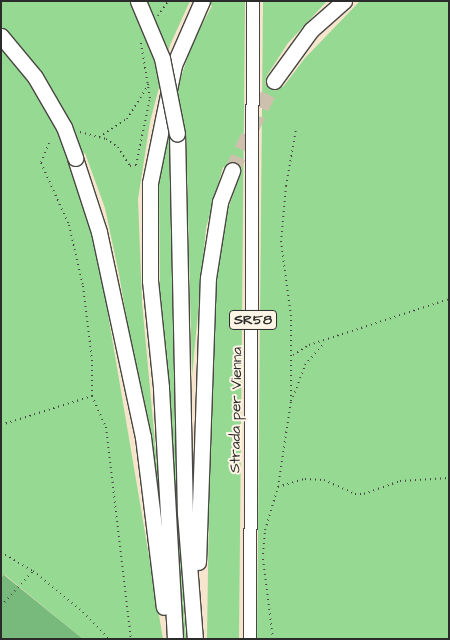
<!DOCTYPE html>
<style>
body{margin:0}
#map{position:relative;width:450px;height:640px;overflow:hidden;background:#f6e5cc;font-family:"Architects Daughter",sans-serif}
div>[style]{position:absolute}
.green>*{inset:0;background:#95d992}
.forest>*{inset:0;background:#78b97c}
.highway-tunnel>*{height:15px;margin-top:-7.5px;transform-origin:0;background:repeating-linear-gradient(90deg,#cdc0ac 0 15px,transparent 0 23px)}
.path>*{height:2px;margin-top:-1px;transform-origin:0;background:repeating-linear-gradient(90deg,#494743 0 1px,transparent 0 5px)}
.roads{filter:drop-shadow(1px 0 #494743) drop-shadow(-1px 0 #494743) drop-shadow(0 1px #494743) drop-shadow(0 -1px #494743)}
.primary>*{height:12px;margin:-6px;padding:0 6px;transform-origin:6px;border-radius:6px;background:#fff}
.highway>*{height:15px;margin:-7.5px;padding:0 7.5px;transform-origin:7.5px;border-radius:7.5px;background:#fff}
.bridges{filter:drop-shadow(1px 0 #494743) drop-shadow(-1px 0 #494743) drop-shadow(0 1px #494743) drop-shadow(0 -1px #494743)}
.highway-bridge>*{height:15px;margin:-7.5px;padding:0 7.5px;transform-origin:7.5px;border-radius:7.5px;background:#fff}
span{translate:-50% -50%;white-space:nowrap;text-align:center;line-height:1.15;-webkit-text-stroke:4px #fcf5e5;paint-order:stroke}
.shield-label span{padding:1px 4px;background:#fcf5e5;border:1px solid;border-radius:4px;-webkit-text-stroke-width:0}
.shield-label{font-size:14px;color:#2b2b2b;font-weight:700}
.street-label{font-size:15px;color:#2b2b2b}
.frame{position:absolute;inset:0;border:2px solid #2b2b2b;pointer-events:none}
</style>
<div id="map">
<div class="green">
<i style="clip-path:polygon(1px 1px,190px 1px,170px 45px,150px 122px,138px 199px,142px 302px,163px 530px,119px 274px,105px 208px,85px 153px,75px 158px,102px 279px,163px 639px,83px 639px,5px 575px,1px 578px)"></i>
<i style="clip-path:polygon(209px 1px,245px 1px,239px 639px,207px 639px,211px 369px,217px 278px,226px 216px,240px 173px,223px 167px,206px 228px,192px 376px,186px 133px,172px 134px,178px 519px,186px 639px,183px 639px,160px 292px,159px 181px,167px 134px,179px 83px,193px 41px,212px 6px)"></i>
<i style="clip-path:polygon(263px 1px,327px 1px,288px 43px,266px 77px,283px 87px,305px 58px,360px 1px,449px 1px,449px 639px,257px 639px)"></i>
</div>
<div class="forest">
<i style="clip-path:polygon(4px 575px,83px 639px,1px 639px,1px 578px)"></i>
</div>
<div class="highway-tunnel">
<i style="left:232px;top:170px;width:98px;rotate:-64.7deg"></i>
</div>
<div class="path">
<i style="left:158px;top:16px;width:18px;rotate:-56deg"></i>
<i style="left:80px;top:132px;width:27px;rotate:15deg"></i>
<i style="left:106px;top:139px;width:14px;rotate:34deg"></i>
<i style="left:118px;top:147px;width:22px;rotate:58deg"></i>
<i style="left:130px;top:166px;width:6px;rotate:-9deg"></i>
<i style="left:136px;top:165px;width:68px;rotate:-78.2deg"></i>
<i style="left:150px;top:98px;width:56px;rotate:-99.3deg"></i>
<i style="left:99px;top:137px;width:33px;rotate:-33deg"></i>
<i style="left:127px;top:119px;width:44px;rotate:-58.1deg"></i>
<i style="left:49px;top:143px;width:22px;rotate:112deg"></i>
<i style="left:41px;top:163px;width:68px;rotate:65.7deg"></i>
<i style="left:69px;top:225px;width:63px;rotate:77.1deg"></i>
<i style="left:83px;top:286px;width:75px;rotate:83.1deg"></i>
<i style="left:92px;top:360px;width:36px;rotate:90deg"></i>
<i style="left:92px;top:396px;width:34px;rotate:66deg"></i>
<i style="left:106px;top:427px;width:213px;rotate:83.3deg"></i>
<i style="left:293px;top:355px;width:19px;rotate:-32deg"></i>
<i style="left:309px;top:345px;width:147px;rotate:-18.2deg"></i>
<i style="left:293px;top:397px;width:34px;rotate:-69deg"></i>
<i style="left:305px;top:365px;width:30px;rotate:-49deg"></i>
<i style="left:1px;top:425px;width:96px;rotate:-17.7deg"></i>
<i style="left:278px;top:487px;width:28px;rotate:-17deg"></i>
<i style="left:305px;top:479px;width:19px;rotate:3deg"></i>
<i style="left:324px;top:480px;width:34px;rotate:24deg"></i>
<i style="left:355px;top:494px;width:9px"></i>
<i style="left:364px;top:494px;width:38px;rotate:-20deg"></i>
<i style="left:400px;top:481px;width:49px;rotate:-3.5deg"></i>
<i style="left:1px;top:552px;width:37px;rotate:31deg"></i>
<i style="left:33px;top:571px;width:65px;rotate:39.4deg"></i>
<i style="left:83px;top:612px;width:37px;rotate:46deg"></i>
<i style="left:263px;top:554px;width:24px;rotate:-85deg"></i>
<i style="left:265px;top:530px;width:45px;rotate:-73.2deg"></i>
<i style="left:278px;top:487px;width:87px;rotate:-81.4deg"></i>
<i style="left:291px;top:401px;width:85px;rotate:-90deg"></i>
<i style="left:291px;top:316px;width:75px;rotate:-97.7deg"></i>
<i style="left:281px;top:242px;width:56px;rotate:-84.9deg"></i>
<i style="left:286px;top:186px;width:58px;rotate:-80deg"></i>
<i style="left:263px;top:559px;width:81px;rotate:82.9deg"></i>
<i style="left:1px;top:606px;width:47px;rotate:-47.6deg"></i>
</div>
<div class="roads">
<div class="primary">
<i style="left:250px;top:639px;width:638px;rotate:-89.73deg"></i>
</div>
<div class="highway">
<i style="left:274px;top:81px;width:63px;rotate:-54deg"></i>
<i style="left:311px;top:30px;width:44px;rotate:-41.3deg"></i>
<i style="left:177px;top:134px;width:379px;rotate:88.8deg"></i>
<i style="left:185px;top:513px;width:126px;rotate:85.5deg"></i>
<i style="left:75px;top:158px;width:78px;rotate:72deg"></i>
<i style="left:99px;top:232px;width:210px;rotate:77.9deg"></i>
<i style="left:143px;top:437px;width:171px;rotate:83deg"></i>
<i style="left:198px;top:562px;width:284px;rotate:-88deg"></i>
<i style="left:208px;top:278px;width:77px;rotate:-81deg"></i>
<i style="left:220px;top:202px;width:34px;rotate:-69deg"></i>
<i style="left:175px;top:639px;width:252px;rotate:-93.2deg"></i>
<i style="left:161px;top:387px;width:107px;rotate:-95.9deg"></i>
<i style="left:150px;top:281px;width:98px;rotate:-90deg"></i>
<i style="left:150px;top:183px;width:120px;rotate:-78.5deg"></i>
<i style="left:174px;top:65px;width:70px;rotate:-66.4deg"></i>
</div>
</div>
<div class="bridges">
<div class="highway-bridge">
<i style="left:138px;top:1px;width:62px;rotate:67.2deg"></i>
<i style="left:162px;top:58px;width:77px;rotate:78.8deg"></i>
<i style="left:1px;top:36px;width:53px;rotate:50.3deg"></i>
<i style="left:35px;top:77px;width:58px;rotate:59.9deg"></i>
<i style="left:64px;top:127px;width:33px;rotate:70deg"></i>
</div>
</div>
<div class="shield-label">
<span style="left:253px;top:320px">SR58</span>
</div>
<div class="street-label">
<span style="left:236px;top:410px;rotate:-89deg">Strada per Vienna</span>
</div>
<div class="frame"></div>
</div>
